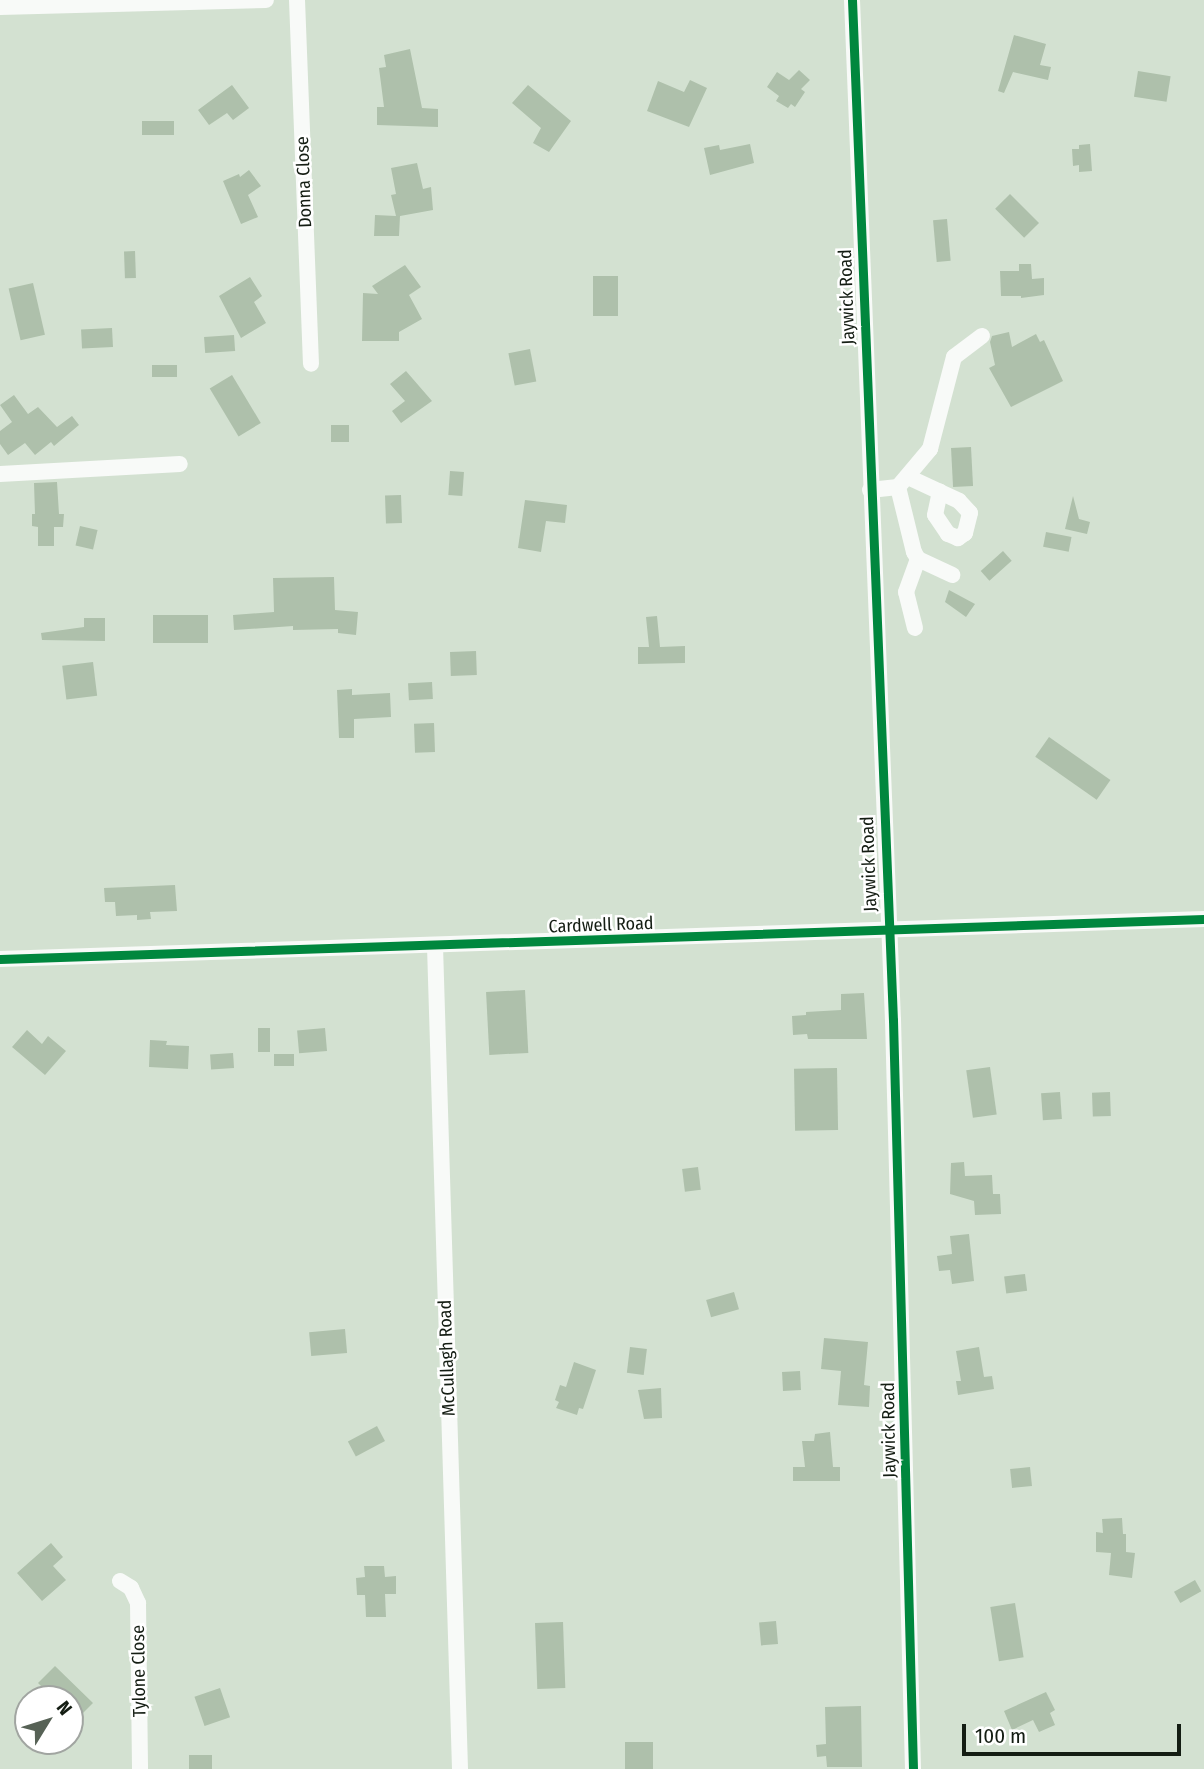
<!DOCTYPE html>
<style>
body{margin:0}
#map{position:relative;width:1204px;height:1769px;overflow:hidden;background:#d3e1d1;font-family:"Fira Sans Condensed",sans-serif}
div>[style]{position:absolute}
.building>*{inset:0;background:#aec0ab;transform-origin:0 0}
.minor>*{height:16px;margin:-8px;padding:0 8px;transform-origin:8px;border-radius:8px;background:#f8faf8}
.cycleway>*{height:9px;margin:-4.5px;padding:0 4.5px;transform-origin:4.5px;border-radius:4.5px;background:#00873e}
span{translate:-50% -50%;white-space:nowrap;text-align:center;line-height:1.15;-webkit-text-stroke:5px #fff;paint-order:stroke}
.street-label{font-size:18px;color:#141d13}
.north{position:absolute;left:14px;top:1685px;width:70px;height:70px;box-sizing:border-box;background:#fff;border:2px solid #a1a5a1;border-radius:50%;rotate:52deg;font-size:19px;font-weight:700;line-height:28px;text-align:center;color:#141d13}
.north::after{content:'';display:block;margin:auto;width:24px;height:32px;background:#576256;clip-path:polygon(50% 0,100% 100%,50% 72%,0 100%)}
.scale{position:absolute;left:962px;top:1724px;width:219px;height:32px;box-sizing:border-box;border:4px solid #141d13;border-top:0;padding-left:9px;font-size:21px;line-height:24px;white-space:nowrap;color:#141d13;-webkit-text-stroke:5px #fff;paint-order:stroke}
</style>
<div id="map">
<div class="building">
<i style="clip-path:polygon(1014px 35px,1046px 44px,1040px 65px,1051px 67px,1048px 80px,1013px 72px,1004px 93px,998px 91px)"></i>
<i style="clip-path:polygon(410px 49px,422px 108px,438px 109px,438px 127px,377px 125px,377px 107px,384px 107px,379px 68px,386px 67px,384px 55px)"></i>
<i style="clip-path:polygon(799px 70px,810px 80px,801px 89px,805px 92px,795px 107px,791px 104px,788px 108px,776px 101px,779px 96px,767px 87px,777px 72px,789px 80px)"></i>
<i style="left:1138px;top:71px;width:33px;height:26px;rotate:9deg"></i>
<i style="clip-path:polygon(690px 80px,707px 88px,689px 127px,647px 111px,658px 81px,684px 92px)"></i>
<i style="clip-path:polygon(232px 85px,249px 108px,233px 120px,227px 113px,209px 125px,198px 110px)"></i>
<i style="clip-path:polygon(528px 85px,571px 121px,549px 152px,533px 143px,541px 128px,512px 103px)"></i>
<i style="left:142px;top:121px;width:32px;height:14px"></i>
<i style="clip-path:polygon(750px 144px,754px 163px,710px 175px,704px 148px,719px 145px,720px 150px)"></i>
<i style="clip-path:polygon(1090px 144px,1092px 171px,1079px 172px,1079px 165px,1073px 166px,1072px 149px,1079px 149px,1079px 145px)"></i>
<i style="clip-path:polygon(417px 163px,423px 189px,431px 187px,433px 210px,400px 216px,399px 236px,374px 236px,375px 215px,396px 216px,391px 195px,396px 194px,391px 168px)"></i>
<i style="clip-path:polygon(249px 170px,261px 186px,248px 195px,258px 217px,241px 224px,223px 181px,239px 174px,240px 177px)"></i>
<i style="left:1010px;top:194px;width:41px;height:21px;rotate:45deg"></i>
<i style="left:947px;top:219px;width:42px;height:14px;rotate:85deg"></i>
<i style="left:135px;top:251px;width:27px;height:11px;rotate:88deg"></i>
<i style="clip-path:polygon(1019px 264px,1031px 264px,1032px 279px,1044px 278px,1044px 295px,1021px 298px,1021px 296px,1001px 296px,1000px 271px,1019px 271px)"></i>
<i style="clip-path:polygon(405px 265px,421px 287px,409px 295px,422px 319px,399px 332px,399px 341px,362px 341px,363px 293px,378px 294px,372px 286px)"></i>
<i style="left:593px;top:276px;width:25px;height:40px"></i>
<i style="clip-path:polygon(250px 277px,262px 296px,254px 302px,266px 323px,241px 338px,219px 296px)"></i>
<i style="left:33px;top:283px;width:53px;height:25px;rotate:77deg"></i>
<i style="left:112px;top:328px;width:19px;height:31px;rotate:87deg"></i>
<i style="clip-path:polygon(1009px 332px,1012px 347px,1036px 334px,1040px 342px,1044px 340px,1063px 381px,1011px 407px,989px 368px,995px 365px,990px 342px,992px 336px)"></i>
<i style="left:234px;top:335px;width:16px;height:30px;rotate:86deg"></i>
<i style="left:530px;top:349px;width:33px;height:22px;rotate:79deg"></i>
<i style="left:177px;top:365px;width:12px;height:25px;rotate:90deg"></i>
<i style="clip-path:polygon(406px 371px,432px 401px,401px 423px,392px 411px,405px 401px,390px 384px)"></i>
<i style="left:232px;top:375px;width:56px;height:26px;rotate:59deg"></i>
<i style="clip-path:polygon(14px 395px,28px 414px,38px 407px,57px 427px,72px 416px,79px 425px,54px 446px,51px 442px,35px 455px,25px 443px,8px 455px,0 444px,0 431px,12px 422px,0 405px)"></i>
<i style="left:331px;top:425px;width:18px;height:17px"></i>
<i style="left:971px;top:447px;width:39px;height:20px;rotate:87deg"></i>
<i style="left:450px;top:471px;width:14px;height:24px;rotate:4deg"></i>
<i style="clip-path:polygon(57px 482px,59px 514px,64px 514px,63px 527px,54px 527px,54px 546px,38px 546px,38px 527px,32px 526px,32px 514px,35px 514px,34px 483px)"></i>
<i style="left:401px;top:495px;width:28px;height:16px;rotate:88deg"></i>
<i style="clip-path:polygon(1073px 496px,1079px 519px,1090px 522px,1087px 534px,1065px 529px)"></i>
<i style="clip-path:polygon(525px 500px,567px 505px,565px 523px,546px 521px,541px 552px,518px 548px)"></i>
<i style="left:80px;top:526px;width:18px;height:20px;rotate:13deg"></i>
<i style="left:1046px;top:532px;width:26px;height:15px;rotate:11deg"></i>
<i style="left:1003px;top:551px;width:13px;height:30px;rotate:48deg"></i>
<i style="clip-path:polygon(334px 577px,335px 610px,358px 612px,356px 635px,338px 633px,338px 629px,293px 630px,293px 626px,234px 630px,233px 615px,274px 612px,273px 578px)"></i>
<i style="clip-path:polygon(949px 590px,975px 604px,966px 617px,945px 602px)"></i>
<i style="left:208px;top:615px;width:28px;height:55px;rotate:90deg"></i>
<i style="clip-path:polygon(657px 616px,660px 647px,685px 646px,685px 663px,638px 664px,638px 647px,649px 647px,646px 617px)"></i>
<i style="clip-path:polygon(84px 618px,105px 618px,105px 641px,42px 640px,41px 633px,84px 627px)"></i>
<i style="left:476px;top:651px;width:24px;height:26px;rotate:88deg"></i>
<i style="left:93px;top:662px;width:34px;height:31px;rotate:83deg"></i>
<i style="left:432px;top:682px;width:17px;height:24px;rotate:87deg"></i>
<i style="clip-path:polygon(352px 689px,352px 695px,390px 693px,391px 717px,354px 719px,354px 738px,339px 738px,337px 690px)"></i>
<i style="left:434px;top:723px;width:29px;height:20px;rotate:88deg"></i>
<i style="left:1049px;top:737px;width:75px;height:24px;rotate:35deg"></i>
<i style="clip-path:polygon(175px 885px,177px 911px,150px 912px,151px 919px,137px 920px,137px 915px,116px 916px,115px 902px,105px 902px,104px 888px)"></i>
<i style="left:525px;top:990px;width:63px;height:39px;rotate:87deg"></i>
<i style="clip-path:polygon(864px 993px,867px 1039px,808px 1039px,807px 1034px,793px 1035px,792px 1016px,806px 1015px,806px 1012px,841px 1010px,841px 994px)"></i>
<i style="left:258px;top:1028px;width:12px;height:24px"></i>
<i style="left:325px;top:1028px;width:23px;height:28px;rotate:85deg"></i>
<i style="clip-path:polygon(27px 1030px,42px 1044px,48px 1036px,66px 1051px,45px 1075px,12px 1047px)"></i>
<i style="clip-path:polygon(150px 1040px,167px 1041px,166px 1045px,189px 1046px,188px 1069px,149px 1067px)"></i>
<i style="left:233px;top:1053px;width:15px;height:23px;rotate:86deg"></i>
<i style="left:294px;top:1054px;width:12px;height:20px;rotate:90deg"></i>
<i style="left:990px;top:1067px;width:48px;height:24px;rotate:82deg"></i>
<i style="left:837px;top:1068px;width:62px;height:43px;rotate:89deg"></i>
<i style="left:1060px;top:1092px;width:27px;height:19px;rotate:86deg"></i>
<i style="left:1110px;top:1092px;width:24px;height:18px;rotate:88deg"></i>
<i style="clip-path:polygon(964px 1162px,965px 1176px,992px 1175px,993px 1194px,1000px 1194px,1001px 1214px,975px 1215px,974px 1201px,950px 1194px,951px 1163px)"></i>
<i style="left:698px;top:1167px;width:23px;height:16px;rotate:83deg"></i>
<i style="clip-path:polygon(969px 1234px,974px 1281px,952px 1284px,950px 1270px,939px 1271px,937px 1256px,952px 1254px,950px 1236px)"></i>
<i style="left:1025px;top:1274px;width:17px;height:21px;rotate:83deg"></i>
<i style="left:734px;top:1292px;width:18px;height:29px;rotate:74deg"></i>
<i style="left:345px;top:1329px;width:24px;height:36px;rotate:85deg"></i>
<i style="clip-path:polygon(824px 1338px,868px 1342px,864px 1385px,870px 1386px,869px 1407px,838px 1405px,841px 1371px,821px 1369px)"></i>
<i style="left:630px;top:1347px;width:17px;height:26px;rotate:7deg"></i>
<i style="clip-path:polygon(979px 1347px,984px 1377px,992px 1376px,994px 1389px,958px 1395px,956px 1381px,961px 1381px,956px 1351px)"></i>
<i style="clip-path:polygon(574px 1362px,596px 1370px,583px 1409px,579px 1408px,577px 1415px,556px 1408px,559px 1402px,555px 1400px,560px 1385px,566px 1387px)"></i>
<i style="left:800px;top:1371px;width:19px;height:18px;rotate:87deg"></i>
<i style="clip-path:polygon(661px 1388px,662px 1418px,644px 1419px,638px 1390px)"></i>
<i style="left:377px;top:1426px;width:17px;height:33px;rotate:62deg"></i>
<i style="clip-path:polygon(830px 1432px,833px 1467px,840px 1467px,840px 1481px,793px 1481px,793px 1467px,805px 1467px,802px 1441px,814px 1441px,815px 1434px)"></i>
<i style="left:1030px;top:1467px;width:19px;height:20px;rotate:84deg"></i>
<i style="clip-path:polygon(1122px 1518px,1123px 1534px,1126px 1534px,1126px 1552px,1135px 1553px,1132px 1578px,1109px 1575px,1111px 1553px,1096px 1552px,1096px 1532px,1103px 1533px,1102px 1519px)"></i>
<i style="clip-path:polygon(51px 1543px,63px 1557px,53px 1566px,66px 1580px,42px 1601px,17px 1573px)"></i>
<i style="clip-path:polygon(364px 1566px,384px 1566px,385px 1577px,396px 1576px,396px 1594px,385px 1594px,386px 1617px,366px 1617px,365px 1595px,357px 1595px,356px 1578px,365px 1577px)"></i>
<i style="left:1195px;top:1580px;width:13px;height:24px;rotate:61deg"></i>
<i style="left:1015px;top:1603px;width:55px;height:25px;rotate:81deg"></i>
<i style="left:776px;top:1621px;width:23px;height:17px;rotate:85deg"></i>
<i style="left:563px;top:1622px;width:66px;height:28px;rotate:88deg"></i>
<i style="clip-path:polygon(55px 1666px,93px 1703px,76px 1720px,70px 1715px,70px 1699px,54px 1699px,38px 1683px)"></i>
<i style="left:220px;top:1688px;width:31px;height:27px;rotate:71deg"></i>
<i style="clip-path:polygon(1046px 1692px,1055px 1710px,1050px 1713px,1055px 1725px,1039px 1732px,1033px 1720px,1012px 1730px,1004px 1711px)"></i>
<i style="clip-path:polygon(861px 1706px,862px 1767px,827px 1767px,826px 1756px,817px 1757px,816px 1745px,826px 1744px,825px 1707px)"></i>
<i style="left:625px;top:1742px;width:28px;height:27px"></i>
<i style="left:212px;top:1755px;width:14px;height:23px;rotate:90deg"></i>
</div>
<div class="minor">
<i style="left:297px;top:0;width:364px;rotate:87.8deg"></i>
<i style="left:852px;top:0;width:1021px;rotate:87.7deg"></i>
<i style="left:893px;top:1020px;width:749px;rotate:88.47deg"></i>
<i style="left:0;top:7px;width:266px;rotate:-1.5deg"></i>
<i style="left:0;top:474px;width:180px;rotate:-3.2deg"></i>
<i style="left:908px;top:477px;width:35px;rotate:25deg"></i>
<i style="left:940px;top:492px;width:21px;rotate:25deg"></i>
<i style="left:959px;top:501px;width:16px;rotate:47deg"></i>
<i style="left:970px;top:513px;width:21px;rotate:104deg"></i>
<i style="left:965px;top:533px;width:9px;rotate:144deg"></i>
<i style="left:958px;top:538px;width:11px;rotate:-158deg"></i>
<i style="left:948px;top:534px;width:23px;rotate:-124deg"></i>
<i style="left:935px;top:515px;width:24px;rotate:-78deg"></i>
<i style="left:898px;top:487px;width:67px;rotate:76.2deg"></i>
<i style="left:914px;top:552px;width:8px;rotate:60deg"></i>
<i style="left:918px;top:559px;width:38px;rotate:25deg"></i>
<i style="left:870px;top:490px;width:28px;rotate:-6deg"></i>
<i style="left:898px;top:487px;width:50px;rotate:-49.9deg"></i>
<i style="left:930px;top:449px;width:95px;rotate:-75.4deg"></i>
<i style="left:954px;top:357px;width:35px;rotate:-37deg"></i>
<i style="left:915px;top:628px;width:37px;rotate:-104deg"></i>
<i style="left:906px;top:592px;width:35px;rotate:-70deg"></i>
<i style="left:435px;top:946px;width:823px;rotate:88.26deg"></i>
<i style="left:0;top:959px;width:1205px;rotate:-1.9deg"></i>
<i style="left:120px;top:1581px;width:13px;rotate:32deg"></i>
<i style="left:131px;top:1588px;width:17px;rotate:65deg"></i>
<i style="left:138px;top:1603px;width:166px;rotate:89.3deg"></i>
</div>
<div class="cycleway">
<i style="left:852px;top:0;width:1021px;rotate:87.7deg"></i>
<i style="left:893px;top:1020px;width:749px;rotate:88.47deg"></i>
<i style="left:0;top:959px;width:1205px;rotate:-1.9deg"></i>
</div>
<div class="street-label">
<span style="left:304px;top:182px;rotate:-92deg">Donna Close</span>
<span style="left:847px;top:297px;rotate:-92deg">Jaywick Road</span>
<span style="left:869px;top:864px;rotate:-92deg">Jaywick Road</span>
<span style="left:601px;top:925px;rotate:-2deg">Cardwell Road</span>
<span style="left:447px;top:1358px;rotate:-92deg">McCullagh Road</span>
<span style="left:889px;top:1430px;rotate:-91deg">Jaywick Road</span>
<span style="left:139px;top:1671px;rotate:-91deg">Tylone Close</span>
</div>
<div class="north">N</div>
<div class="scale">100 m</div>
</div>
